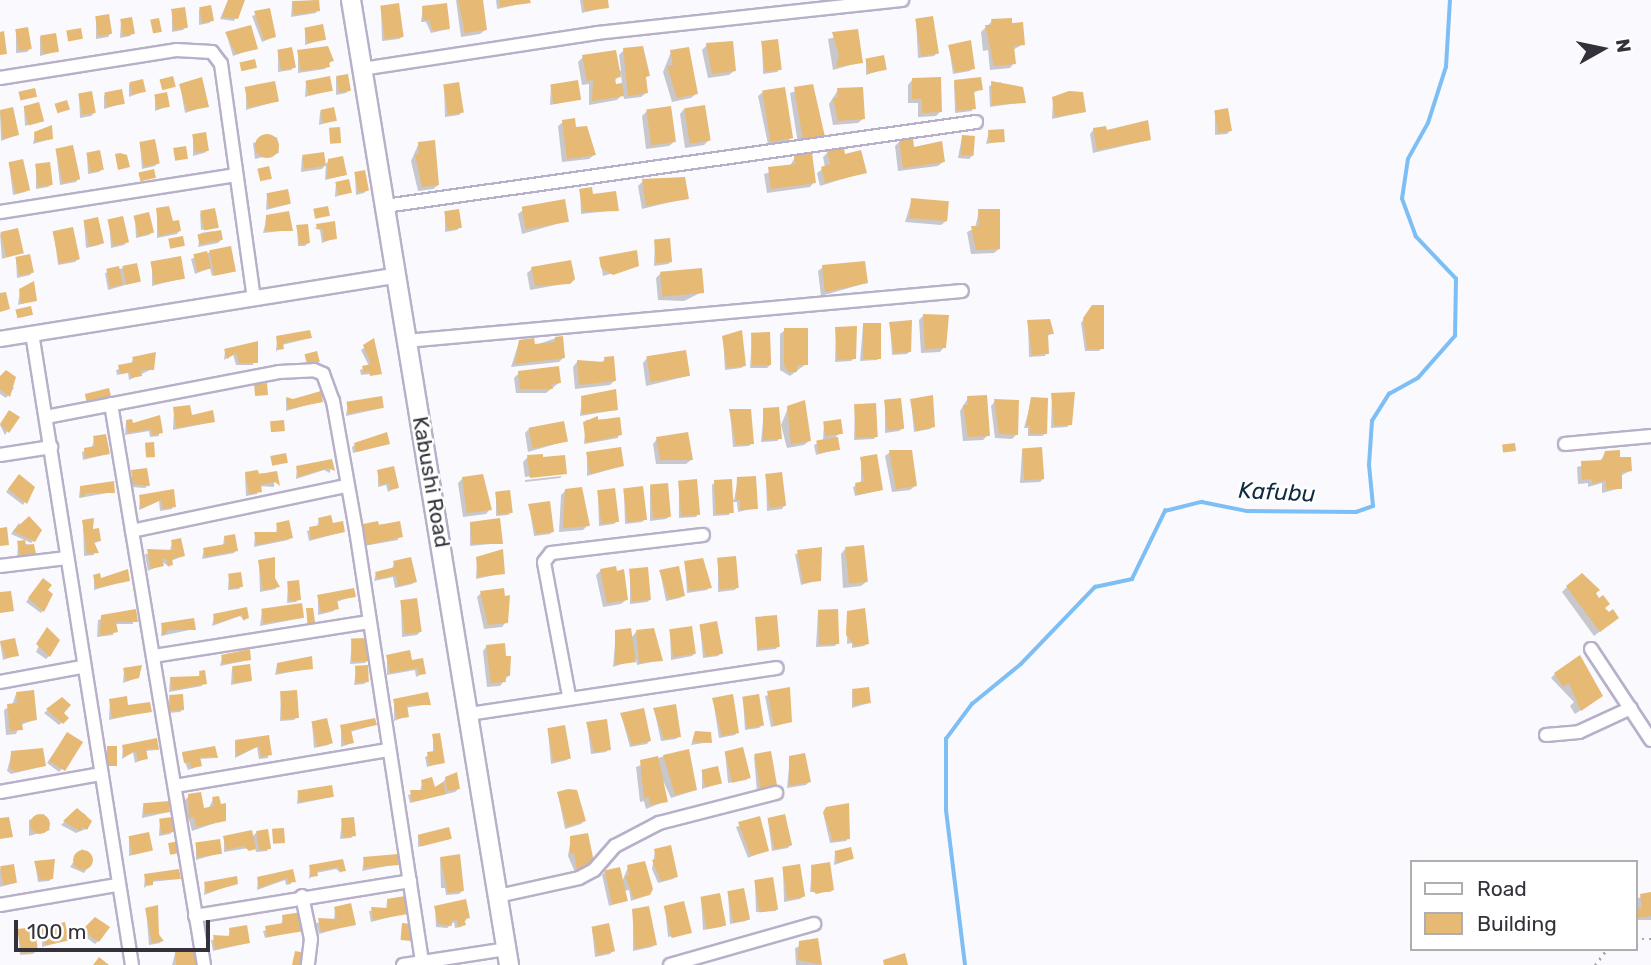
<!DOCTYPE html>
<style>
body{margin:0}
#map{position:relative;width:1651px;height:965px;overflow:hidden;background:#faf9fe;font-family:Rubik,sans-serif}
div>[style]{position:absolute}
.shadow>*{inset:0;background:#0003}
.stream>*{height:3.5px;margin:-1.75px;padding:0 1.75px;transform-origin:1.75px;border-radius:1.75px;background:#7dbef4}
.building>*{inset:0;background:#e6ba74;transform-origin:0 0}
.round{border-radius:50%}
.path>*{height:2.5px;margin-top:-1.25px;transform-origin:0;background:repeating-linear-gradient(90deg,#aba9b0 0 2px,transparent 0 7px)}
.roads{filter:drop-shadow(2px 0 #b8b0c8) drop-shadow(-2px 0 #b8b0c8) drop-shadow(0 2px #b8b0c8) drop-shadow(0 -2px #b8b0c8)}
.minor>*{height:12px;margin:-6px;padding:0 6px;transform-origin:6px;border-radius:6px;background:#fff}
.tertiary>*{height:14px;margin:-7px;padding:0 7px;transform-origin:7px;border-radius:7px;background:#fff}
.secondary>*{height:18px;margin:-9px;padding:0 9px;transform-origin:9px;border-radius:9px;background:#fff}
span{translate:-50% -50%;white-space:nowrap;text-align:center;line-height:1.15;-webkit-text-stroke:5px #fff;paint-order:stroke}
.street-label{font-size:21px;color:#34313a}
.water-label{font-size:23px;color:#102c42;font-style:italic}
.legend{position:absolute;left:1410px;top:860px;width:228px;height:91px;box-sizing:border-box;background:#fff;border:2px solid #aeadb0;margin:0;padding:9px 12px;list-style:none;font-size:21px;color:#34313a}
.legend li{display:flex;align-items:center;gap:14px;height:35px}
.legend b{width:35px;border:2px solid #aeadb0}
.north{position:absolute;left:1567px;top:14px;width:70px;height:70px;-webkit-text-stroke:5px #fff;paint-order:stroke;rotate:81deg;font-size:19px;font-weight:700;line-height:28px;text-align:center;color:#34313a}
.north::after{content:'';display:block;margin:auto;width:24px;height:32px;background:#34313a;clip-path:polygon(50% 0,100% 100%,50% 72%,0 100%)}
.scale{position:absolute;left:14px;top:920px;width:196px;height:32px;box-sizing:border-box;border:4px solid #34313a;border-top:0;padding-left:9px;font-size:21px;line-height:24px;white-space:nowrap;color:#34313a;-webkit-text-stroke:5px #fff;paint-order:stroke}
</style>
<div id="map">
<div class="shadow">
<i style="clip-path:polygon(228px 0,243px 0,234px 21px,220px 19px)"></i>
<i style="clip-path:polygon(317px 0,316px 13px,291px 17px,292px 3px)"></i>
<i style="clip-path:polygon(456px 0,482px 0,485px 30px,480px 34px,461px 37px)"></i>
<i style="clip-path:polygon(496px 0,529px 0,529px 2px,497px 9px)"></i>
<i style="clip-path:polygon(580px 0,606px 0,607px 7px,582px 13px)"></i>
<i style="clip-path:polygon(381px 7px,402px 37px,399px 39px,382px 41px)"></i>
<i style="clip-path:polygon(423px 7px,448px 29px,431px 33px,426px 22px,421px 22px)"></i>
<i style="clip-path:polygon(199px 9px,212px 20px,209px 23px,199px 25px)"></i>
<i style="clip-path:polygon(269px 10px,274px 37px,262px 42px,252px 16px)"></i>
<i style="clip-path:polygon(172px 11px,186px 27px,183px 30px,172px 32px)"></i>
<i style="clip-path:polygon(96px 17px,110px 34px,108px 37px,96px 39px)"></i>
<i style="clip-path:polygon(916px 20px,937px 53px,934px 56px,918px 58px)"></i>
<i style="clip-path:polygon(121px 21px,133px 33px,130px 36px,120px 38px)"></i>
<i style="clip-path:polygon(992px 21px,1023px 44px,1013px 50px,1014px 63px,1010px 68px,990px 70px,988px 50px,983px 51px,981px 32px)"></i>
<i style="clip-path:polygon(305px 28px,324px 39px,305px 45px)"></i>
<i style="clip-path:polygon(16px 31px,30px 49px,27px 52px,16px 53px)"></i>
<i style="clip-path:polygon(857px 31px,861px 62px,833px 70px,828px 39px)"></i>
<i style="clip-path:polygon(226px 33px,256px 48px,233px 56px)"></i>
<i style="clip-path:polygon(40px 37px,58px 51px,40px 56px)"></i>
<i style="clip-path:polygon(762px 42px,780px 69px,777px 72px,763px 74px)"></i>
<i style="clip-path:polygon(707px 45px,734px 71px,729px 75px,708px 78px,702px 50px)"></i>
<i style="clip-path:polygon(949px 46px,973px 68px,970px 71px,953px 74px)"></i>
<i style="clip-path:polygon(evenodd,624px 50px,646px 63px,646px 93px,641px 97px,624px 99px,623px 94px,617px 100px,589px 105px,589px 84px,582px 85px,578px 62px,583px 57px,621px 71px,619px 55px,624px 50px,621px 74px,622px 84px,614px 86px,614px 81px,621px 74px)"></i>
<i style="clip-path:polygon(278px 51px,294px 67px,291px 70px,278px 72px)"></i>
<i style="clip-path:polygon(298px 52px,332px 60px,325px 69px,298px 73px)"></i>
<i style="clip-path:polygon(671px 52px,696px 94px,691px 98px,672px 102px,663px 72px)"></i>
<i style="clip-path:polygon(866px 60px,885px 69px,866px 75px)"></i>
<i style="clip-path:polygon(336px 77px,349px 90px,346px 93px,336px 95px)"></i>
<i style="clip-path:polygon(912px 80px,941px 111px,936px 116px,918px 117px,918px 103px,908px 103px,908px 85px)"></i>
<i style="clip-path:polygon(306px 82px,331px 90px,305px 97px)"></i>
<i style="clip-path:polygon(954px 82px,981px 89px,973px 93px,972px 111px,955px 113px)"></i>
<i style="clip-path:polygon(1001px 82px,1002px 89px,1021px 88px,1024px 102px,990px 107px,989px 86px)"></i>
<i style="clip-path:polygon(129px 84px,144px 91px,129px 97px)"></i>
<i style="clip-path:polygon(180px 85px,207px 106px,185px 113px)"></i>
<i style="clip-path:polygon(551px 85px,579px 99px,550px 105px)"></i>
<i style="clip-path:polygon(812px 85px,823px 136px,798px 144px,790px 93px)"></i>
<i style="clip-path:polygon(444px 86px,462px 112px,459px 115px,445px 117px)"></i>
<i style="clip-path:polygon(246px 89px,277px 101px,246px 110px)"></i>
<i style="clip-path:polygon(838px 90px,863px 119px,858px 123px,833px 125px,829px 104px)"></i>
<i style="clip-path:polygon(763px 92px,791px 137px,787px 142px,768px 144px,758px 96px)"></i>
<i style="clip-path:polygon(79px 95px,94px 113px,91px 116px,80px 118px)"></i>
<i style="clip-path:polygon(104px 95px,123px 103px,104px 109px)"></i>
<i style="clip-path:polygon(155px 97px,168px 106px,155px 111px)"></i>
<i style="clip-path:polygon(1053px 99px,1084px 112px,1052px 119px)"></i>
<i style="clip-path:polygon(24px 107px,42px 120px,25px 126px)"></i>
<i style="clip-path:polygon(684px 109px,709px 140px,704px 145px,685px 148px,680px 114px)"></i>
<i style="clip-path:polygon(11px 110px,17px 135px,1px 141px,0 112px)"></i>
<i style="clip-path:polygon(647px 111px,674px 142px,669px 146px,646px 149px,642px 116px)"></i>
<i style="clip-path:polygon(320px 112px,335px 120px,319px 125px)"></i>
<i style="clip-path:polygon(1215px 112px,1230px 131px,1227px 134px,1215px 135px)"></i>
<i style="clip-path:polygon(563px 122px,594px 155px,589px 159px,562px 162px,558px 126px)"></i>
<i style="clip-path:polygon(1094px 129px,1149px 140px,1093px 153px,1090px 134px)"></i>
<i style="clip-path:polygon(989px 131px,1003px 141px,986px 144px)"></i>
<i style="clip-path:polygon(35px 134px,51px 139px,33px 144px)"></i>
<i style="clip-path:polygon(193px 136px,207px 151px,204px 153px,193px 156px)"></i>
<i style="clip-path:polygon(277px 137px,279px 153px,255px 159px,253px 143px)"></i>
<i style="clip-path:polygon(962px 137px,972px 156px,969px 159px,958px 158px)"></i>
<i style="clip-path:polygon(900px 141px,913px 149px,943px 162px,938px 166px,898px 171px,895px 146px)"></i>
<i style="clip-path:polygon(419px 143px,438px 185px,433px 189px,418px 191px,411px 161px)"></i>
<i style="clip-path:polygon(140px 144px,158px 163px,155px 166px,142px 169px)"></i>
<i style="clip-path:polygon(56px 150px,78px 179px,76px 182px,60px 185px)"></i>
<i style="clip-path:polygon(828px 152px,844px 156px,865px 172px,820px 186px,817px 173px,825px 167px,823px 157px)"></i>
<i style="clip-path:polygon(87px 154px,102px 169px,99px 172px,88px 174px)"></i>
<i style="clip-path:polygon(302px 157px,324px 165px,329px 161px,345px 175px,325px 180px,326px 164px,322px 169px,301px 172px)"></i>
<i style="clip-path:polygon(795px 157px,814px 182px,810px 187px,767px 193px,764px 174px,790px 166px)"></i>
<i style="clip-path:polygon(9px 163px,28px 190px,25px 192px,13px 195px)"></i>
<i style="clip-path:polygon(36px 166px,51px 185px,48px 187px,36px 189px)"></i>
<i style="clip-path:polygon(355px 174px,367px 190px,364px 193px,356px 195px)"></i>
<i style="clip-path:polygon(643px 181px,687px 198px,642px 209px,638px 186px)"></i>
<i style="clip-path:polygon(336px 183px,350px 192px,335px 197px)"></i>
<i style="clip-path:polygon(580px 190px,592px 196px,617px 210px,581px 214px)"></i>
<i style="clip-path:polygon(267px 194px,289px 204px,266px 210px)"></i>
<i style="clip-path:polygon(912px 199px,946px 221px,941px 225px,905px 222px)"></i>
<i style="clip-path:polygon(157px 210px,179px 231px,177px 234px,157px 238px)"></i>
<i style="clip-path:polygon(523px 210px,567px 221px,522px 234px,518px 214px)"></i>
<i style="clip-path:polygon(979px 211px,999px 249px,994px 253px,971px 254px,967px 232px,975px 228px)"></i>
<i style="clip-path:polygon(200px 213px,217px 227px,201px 230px)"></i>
<i style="clip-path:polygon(445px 214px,460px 227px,457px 230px,445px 232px)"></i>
<i style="clip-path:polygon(135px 217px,152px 232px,149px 235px,136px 238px)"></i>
<i style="clip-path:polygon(267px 217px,291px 230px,263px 233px)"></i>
<i style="clip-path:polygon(109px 221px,127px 242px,124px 245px,111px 248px)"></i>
<i style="clip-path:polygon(84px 222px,102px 242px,99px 245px,86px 248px)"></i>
<i style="clip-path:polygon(333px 223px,335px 238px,322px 243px,320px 230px,314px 228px)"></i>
<i style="clip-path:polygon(297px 227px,308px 243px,305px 246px,298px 246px)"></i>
<i style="clip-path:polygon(17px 230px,22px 252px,2px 259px,0 234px)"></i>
<i style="clip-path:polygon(214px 231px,210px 234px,221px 240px,218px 243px,198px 247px,201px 233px)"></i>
<i style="clip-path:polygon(54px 233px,78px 259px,75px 262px,58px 265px)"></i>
<i style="clip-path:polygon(655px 241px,671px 262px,668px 264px,654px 266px)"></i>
<i style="clip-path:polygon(210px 252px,234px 271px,212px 276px,210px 268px,195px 274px,191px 259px)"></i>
<i style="clip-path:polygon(600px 258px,638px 266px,603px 276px)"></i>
<i style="clip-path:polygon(16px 259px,32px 272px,30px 275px,17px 278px)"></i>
<i style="clip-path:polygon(152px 263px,183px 278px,152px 286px)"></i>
<i style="clip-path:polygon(823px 267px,866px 283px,821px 296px,818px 271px)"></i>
<i style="clip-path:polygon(123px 268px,139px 281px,108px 290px,105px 273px)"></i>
<i style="clip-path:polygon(532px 269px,568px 283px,530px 290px,527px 273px)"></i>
<i style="clip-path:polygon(661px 273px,702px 292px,684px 301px,658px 300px,656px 278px)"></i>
<i style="clip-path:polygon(20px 290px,35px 300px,18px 305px)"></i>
<i style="clip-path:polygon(1090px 310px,1102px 348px,1099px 351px,1085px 351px,1081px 323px)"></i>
<i style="clip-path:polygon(923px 316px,947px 316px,944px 347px,940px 352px,921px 353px,919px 320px)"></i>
<i style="clip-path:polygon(1028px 322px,1052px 334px,1047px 336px,1045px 356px,1029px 357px)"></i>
<i style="clip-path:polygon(890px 324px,910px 351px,907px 354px,892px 355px)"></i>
<i style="clip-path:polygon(863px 325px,880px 358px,877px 360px,860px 361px)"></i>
<i style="clip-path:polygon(836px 329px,854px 358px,851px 361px,835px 362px)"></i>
<i style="clip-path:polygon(785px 330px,806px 364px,790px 376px,780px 370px,780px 334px)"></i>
<i style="clip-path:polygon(752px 335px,770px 365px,767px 368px,750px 368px)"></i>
<i style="clip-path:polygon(723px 337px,744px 366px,741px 368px,725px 370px)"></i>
<i style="clip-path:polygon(277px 338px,310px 338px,282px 345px,276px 352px)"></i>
<i style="clip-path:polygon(556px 338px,563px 358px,559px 362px,511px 367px,519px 342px,533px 346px)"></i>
<i style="clip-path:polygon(373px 341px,379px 373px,361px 375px,360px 370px,369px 366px,361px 350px)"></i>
<i style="clip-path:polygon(256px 343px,253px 365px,236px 365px,233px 354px,224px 360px,225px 351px)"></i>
<i style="clip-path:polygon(133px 358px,152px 369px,129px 380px,128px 373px,117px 375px,116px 370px,131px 365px)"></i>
<i style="clip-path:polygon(647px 358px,688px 376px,646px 386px,643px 363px)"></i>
<i style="clip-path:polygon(605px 359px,614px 381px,610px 385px,575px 389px,573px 367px,577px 362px,601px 363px)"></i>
<i style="clip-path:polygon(519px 373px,560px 382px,546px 393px,516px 393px,514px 378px)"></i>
<i style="clip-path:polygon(0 377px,14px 388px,6px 398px,0 394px)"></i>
<i style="clip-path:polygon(1052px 395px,1070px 424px,1067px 427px,1051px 428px)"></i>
<i style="clip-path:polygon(582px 398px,616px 410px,580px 416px)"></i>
<i style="clip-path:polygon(968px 398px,988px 435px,983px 440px,963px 441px,960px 411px)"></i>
<i style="clip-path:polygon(286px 399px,293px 401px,321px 401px,286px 411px)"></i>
<i style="clip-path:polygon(1032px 399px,1045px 434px,1042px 436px,1028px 436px,1028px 428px,1024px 428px)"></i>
<i style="clip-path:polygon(885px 401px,902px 429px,899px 431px,885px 433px)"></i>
<i style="clip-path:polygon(911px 401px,933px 426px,930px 429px,914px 432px)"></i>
<i style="clip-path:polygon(995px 401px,1017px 434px,1012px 439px,995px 438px,991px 406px)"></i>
<i style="clip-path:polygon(348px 403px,382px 408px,346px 416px)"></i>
<i style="clip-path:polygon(855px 407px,876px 436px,874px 439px,854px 440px)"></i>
<i style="clip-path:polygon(788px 408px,809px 441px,804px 445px,787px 448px,781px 425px)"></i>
<i style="clip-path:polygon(174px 409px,190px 417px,213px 422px,173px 430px)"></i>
<i style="clip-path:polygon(764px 410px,780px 438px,777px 441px,761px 442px)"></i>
<i style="clip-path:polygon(730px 411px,752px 443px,749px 446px,733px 447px)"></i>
<i style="clip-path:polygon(7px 415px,17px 417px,5px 435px,0 425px)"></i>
<i style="clip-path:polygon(159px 417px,159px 436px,150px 437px,149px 431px,125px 435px,126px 421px,132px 425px)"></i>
<i style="clip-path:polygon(618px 419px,618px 438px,584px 444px,586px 420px)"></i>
<i style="clip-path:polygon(824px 423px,841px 433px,836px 436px,838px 449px,816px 455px,814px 445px,823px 441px)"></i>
<i style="clip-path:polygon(530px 428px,566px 441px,528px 452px,525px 433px)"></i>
<i style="clip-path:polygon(94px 438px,108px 454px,83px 460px,82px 452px,92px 448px)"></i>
<i style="clip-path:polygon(657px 439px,691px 460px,686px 464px,656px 464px,653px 444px)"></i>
<i style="clip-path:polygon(388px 444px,353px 453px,352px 447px,355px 445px)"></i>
<i style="clip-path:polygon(1022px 451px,1043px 479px,1040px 482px,1020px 483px)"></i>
<i style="clip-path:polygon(890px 452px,915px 486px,910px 490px,892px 492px,885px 456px)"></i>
<i style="clip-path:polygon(1606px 453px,1630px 471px,1620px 476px,1621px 488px,1602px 493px,1602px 483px,1588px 487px,1588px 483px,1578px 484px,1577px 467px,1599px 462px)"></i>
<i style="clip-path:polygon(587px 454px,622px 466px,587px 476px)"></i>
<i style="clip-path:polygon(528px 457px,563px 457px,565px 473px,525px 477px,523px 462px)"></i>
<i style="clip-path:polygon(861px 458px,881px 490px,855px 496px,853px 487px,861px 483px)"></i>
<i style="clip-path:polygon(331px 461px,330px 473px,324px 470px,296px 479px,297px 467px)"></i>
<i style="clip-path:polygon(378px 471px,397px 487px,388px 492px,386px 485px,378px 487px)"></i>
<i style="clip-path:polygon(132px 472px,148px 485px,145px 488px,131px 487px)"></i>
<i style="clip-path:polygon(275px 473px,274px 487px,259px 486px,257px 494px,246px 496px,245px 474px)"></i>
<i style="clip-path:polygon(562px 476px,560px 478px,525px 482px,525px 480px)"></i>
<i style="clip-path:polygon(766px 476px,784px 506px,782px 509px,767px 511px)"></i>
<i style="clip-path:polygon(463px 478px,490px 509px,486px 514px,463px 517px,458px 483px)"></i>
<i style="clip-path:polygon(16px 479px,33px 488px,23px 505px,6px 492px)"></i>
<i style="clip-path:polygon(738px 479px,756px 508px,738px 512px,737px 502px,732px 502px,729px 515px,713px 516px,712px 485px,715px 482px,734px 500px)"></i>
<i style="clip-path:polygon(679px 483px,698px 514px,696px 517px,679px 518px)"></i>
<i style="clip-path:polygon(650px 486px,669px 517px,666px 519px,650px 521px)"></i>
<i style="clip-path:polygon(80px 488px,113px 492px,79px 498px)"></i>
<i style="clip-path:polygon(566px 490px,588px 525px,583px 530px,559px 532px,561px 495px)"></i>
<i style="clip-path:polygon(624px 490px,645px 519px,642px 522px,625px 524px)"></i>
<i style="clip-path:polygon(172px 491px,172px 509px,160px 511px,159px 501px,139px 510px,140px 497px)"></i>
<i style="clip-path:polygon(598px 492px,617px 521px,614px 524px,599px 526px)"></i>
<i style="clip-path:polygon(496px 493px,511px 512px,508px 515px,496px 516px)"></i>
<i style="clip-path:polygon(529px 505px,553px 531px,550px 534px,534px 536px)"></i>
<i style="clip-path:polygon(319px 519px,331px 525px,343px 532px,309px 541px,307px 531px,317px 527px)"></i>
<i style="clip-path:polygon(83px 521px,99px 541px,93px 544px,94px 555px,84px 556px)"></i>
<i style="clip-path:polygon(19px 523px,33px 541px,31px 543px,11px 534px)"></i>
<i style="clip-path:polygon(398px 523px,398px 540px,364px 546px,363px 526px)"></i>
<i style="clip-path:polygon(470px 524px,501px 543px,470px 546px)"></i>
<i style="clip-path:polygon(277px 525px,291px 537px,288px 540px,254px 547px,255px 534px,276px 534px)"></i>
<i style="clip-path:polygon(224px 538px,236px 550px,234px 553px,202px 559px,204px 549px,223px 546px)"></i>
<i style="clip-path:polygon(172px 542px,183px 556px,171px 561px,169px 567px,164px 563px,148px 571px,145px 554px,170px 551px)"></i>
<i style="clip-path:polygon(18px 543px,33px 545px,34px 554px,17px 559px)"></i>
<i style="clip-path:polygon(820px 549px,819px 580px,801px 585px,795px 554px)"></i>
<i style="clip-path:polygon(845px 549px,866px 582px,861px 586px,843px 588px,841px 554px)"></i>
<i style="clip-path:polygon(477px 559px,504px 573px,476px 579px)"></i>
<i style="clip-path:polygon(718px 560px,737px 587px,735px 590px,718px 592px)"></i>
<i style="clip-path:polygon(259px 562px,274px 579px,276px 589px,260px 592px)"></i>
<i style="clip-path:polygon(394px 562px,415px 582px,412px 584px,395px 588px,393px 577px,374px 581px,376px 573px,392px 570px)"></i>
<i style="clip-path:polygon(685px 563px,710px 587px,707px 590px,687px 593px)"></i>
<i style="clip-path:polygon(601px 570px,626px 600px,621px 604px,603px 607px,596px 575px)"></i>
<i style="clip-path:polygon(630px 570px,650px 600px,647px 602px,630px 604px)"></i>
<i style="clip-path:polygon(660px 571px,683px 596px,680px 598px,666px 601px)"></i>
<i style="clip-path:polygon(229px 575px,241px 586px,239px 589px,228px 590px)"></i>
<i style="clip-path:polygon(94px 576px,99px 580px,128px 580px,94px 590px)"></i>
<i style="clip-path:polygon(288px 582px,299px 599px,296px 602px,287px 603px)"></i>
<i style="clip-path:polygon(41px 583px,48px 604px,41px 613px,26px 602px)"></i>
<i style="clip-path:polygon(1567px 587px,1594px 594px,1612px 622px,1594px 636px,1562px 592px)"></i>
<i style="clip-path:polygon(481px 593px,503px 598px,506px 622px,502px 627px,484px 629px,477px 597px)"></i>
<i style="clip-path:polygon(354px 596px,336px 602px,334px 611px,318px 615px,318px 597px)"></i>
<i style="clip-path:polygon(401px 602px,420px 632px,417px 635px,402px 637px)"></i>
<i style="clip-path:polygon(246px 609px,245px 621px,240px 616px,212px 626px,214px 616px)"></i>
<i style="clip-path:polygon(262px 610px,302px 618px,260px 626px)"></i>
<i style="clip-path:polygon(134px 611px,133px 624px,114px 624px,113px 635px,97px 637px,98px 620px)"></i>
<i style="clip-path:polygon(818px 612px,837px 643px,835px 646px,816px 647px)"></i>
<i style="clip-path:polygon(848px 612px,867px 644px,864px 646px,852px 648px,852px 643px,847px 644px)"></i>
<i style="clip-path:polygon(756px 619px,778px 646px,776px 649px,757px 651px)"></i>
<i style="clip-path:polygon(162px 625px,194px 629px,161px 636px)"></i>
<i style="clip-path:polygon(700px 625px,721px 653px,718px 656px,703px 658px)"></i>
<i style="clip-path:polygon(670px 631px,694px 654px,692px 656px,671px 660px)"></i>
<i style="clip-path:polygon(45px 632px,49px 656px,46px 659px,36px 652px)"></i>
<i style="clip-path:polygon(616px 632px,631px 638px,636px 632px,655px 650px,660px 649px,661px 660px,637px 665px,636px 659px,613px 667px)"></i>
<i style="clip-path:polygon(14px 640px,17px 655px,3px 660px,0 642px)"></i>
<i style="clip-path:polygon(352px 641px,368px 660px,365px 663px,350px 664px)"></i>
<i style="clip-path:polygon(487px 646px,509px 675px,500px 686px,487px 687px,483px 651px)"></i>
<i style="clip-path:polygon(222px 657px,249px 660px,220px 666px)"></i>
<i style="clip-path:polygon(387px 657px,411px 662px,424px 673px,416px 677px,415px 670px,387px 675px)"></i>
<i style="clip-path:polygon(277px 664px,311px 668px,275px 675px)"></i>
<i style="clip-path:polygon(232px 668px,251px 681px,231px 685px)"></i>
<i style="clip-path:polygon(356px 668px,367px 681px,364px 684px,354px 685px)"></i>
<i style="clip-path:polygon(124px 670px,137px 678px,123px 683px)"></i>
<i style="clip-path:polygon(200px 672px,202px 686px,169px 692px,170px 679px,198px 678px)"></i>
<i style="clip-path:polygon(1555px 674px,1596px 700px,1575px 714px,1570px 706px,1574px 702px,1551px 678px)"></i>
<i style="clip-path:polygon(789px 689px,790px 722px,771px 727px,765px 696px)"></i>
<i style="clip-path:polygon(852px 691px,869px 703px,852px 708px)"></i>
<i style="clip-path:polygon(281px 693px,297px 717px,294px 720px,280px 721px)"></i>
<i style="clip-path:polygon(16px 694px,35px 720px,20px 725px,16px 734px,6px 735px,4px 710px,12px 705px)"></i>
<i style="clip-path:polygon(170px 697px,182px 710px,180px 712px,168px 713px)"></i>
<i style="clip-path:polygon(743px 698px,762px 725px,759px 728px,745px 730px)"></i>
<i style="clip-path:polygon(62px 699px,61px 713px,66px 718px,59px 725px,44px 713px)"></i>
<i style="clip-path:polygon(713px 699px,737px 732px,735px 735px,719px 738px)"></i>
<i style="clip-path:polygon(110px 700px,126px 707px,150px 711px,109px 720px)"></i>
<i style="clip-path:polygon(394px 700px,429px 704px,405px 708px,407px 716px,394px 721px)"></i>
<i style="clip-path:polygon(654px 709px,679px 736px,676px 739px,661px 741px)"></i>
<i style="clip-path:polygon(621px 714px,649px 741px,647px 744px,630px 747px)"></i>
<i style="clip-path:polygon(312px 723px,331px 743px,328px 745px,314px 748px)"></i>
<i style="clip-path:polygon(587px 723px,609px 749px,606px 752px,591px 754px)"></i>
<i style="clip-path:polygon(375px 725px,350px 732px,352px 743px,341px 747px,341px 727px)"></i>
<i style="clip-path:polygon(548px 731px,569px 758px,567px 760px,551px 764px)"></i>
<i style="clip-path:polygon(696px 733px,710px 742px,691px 745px)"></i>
<i style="clip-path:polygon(433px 736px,443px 762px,427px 767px,425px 757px,433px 753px)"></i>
<i style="clip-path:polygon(65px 737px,62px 769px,59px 772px,47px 763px)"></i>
<i style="clip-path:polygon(268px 737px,268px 758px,259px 759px,257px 747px,235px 758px,235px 742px)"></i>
<i style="clip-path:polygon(123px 746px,157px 750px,145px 751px,146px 758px,135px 763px,133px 752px,122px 759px)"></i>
<i style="clip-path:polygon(725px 751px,749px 777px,746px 780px,728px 783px)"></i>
<i style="clip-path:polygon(12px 752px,44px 766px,11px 774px,7px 771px)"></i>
<i style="clip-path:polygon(182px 754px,216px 758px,199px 759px,200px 766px,188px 770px)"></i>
<i style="clip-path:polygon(664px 756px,696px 790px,671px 798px,660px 774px,666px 801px,646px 809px,644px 801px,640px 802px,636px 767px)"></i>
<i style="clip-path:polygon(754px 756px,775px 785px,772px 788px,757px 792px)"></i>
<i style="clip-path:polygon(790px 757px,809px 782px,806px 785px,787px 788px)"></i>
<i style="clip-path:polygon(702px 771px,720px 783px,702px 789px)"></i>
<i style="clip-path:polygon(446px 779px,458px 789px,455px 792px,410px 803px,408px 795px,420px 792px,422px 782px,434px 790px)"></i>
<i style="clip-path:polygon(298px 792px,332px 797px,297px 804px)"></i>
<i style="clip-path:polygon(558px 794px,584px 821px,581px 824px,565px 829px)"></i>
<i style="clip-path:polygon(189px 796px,202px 810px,209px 808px,213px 799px,224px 820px,192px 831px,189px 820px,185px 821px,184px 801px)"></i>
<i style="clip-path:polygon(143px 806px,169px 812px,142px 818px)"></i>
<i style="clip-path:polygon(78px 810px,86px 815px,86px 829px,76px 833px,61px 825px)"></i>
<i style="clip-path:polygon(823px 812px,848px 838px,846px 841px,830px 843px)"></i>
<i style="clip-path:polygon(44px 814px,50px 830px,29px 836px,29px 820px)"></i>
<i style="clip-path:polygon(759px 818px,767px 850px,748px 858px,736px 827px)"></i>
<i style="clip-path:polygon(160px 820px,172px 832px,170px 834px,159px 836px)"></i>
<i style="clip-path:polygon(342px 820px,354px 835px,351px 838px,340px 839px)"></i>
<i style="clip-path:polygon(768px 820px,790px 845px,788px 848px,772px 851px)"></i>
<i style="clip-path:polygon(257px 832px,269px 848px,267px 851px,256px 852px,255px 847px,224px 852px,224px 838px,252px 837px)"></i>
<i style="clip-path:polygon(418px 835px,450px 838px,418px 847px)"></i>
<i style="clip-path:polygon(129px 837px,151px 850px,129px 856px)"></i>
<i style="clip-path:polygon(571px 838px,591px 869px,575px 872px,568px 856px)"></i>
<i style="clip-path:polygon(196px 845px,220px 853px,196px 860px)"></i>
<i style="clip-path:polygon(82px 849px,93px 860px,84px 873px,70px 867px)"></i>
<i style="clip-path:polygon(655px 851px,676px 876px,673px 879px,658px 883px,652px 869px)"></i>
<i style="clip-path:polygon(835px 853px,852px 859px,834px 865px)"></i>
<i style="clip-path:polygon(440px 858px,462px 891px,459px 894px,446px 895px,445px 888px,441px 888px)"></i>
<i style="clip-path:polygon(364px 860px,397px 864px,362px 871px)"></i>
<i style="clip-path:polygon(342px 861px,341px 873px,336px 869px,316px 873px,309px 879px,310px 867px)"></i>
<i style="clip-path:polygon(35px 863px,52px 878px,49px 881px,38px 882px)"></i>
<i style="clip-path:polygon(13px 866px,15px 883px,0 887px,0 869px)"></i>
<i style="clip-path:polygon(628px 867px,648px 895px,631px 901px,629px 890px,624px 891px,626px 900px,609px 906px,602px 875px,605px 872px,622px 882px)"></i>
<i style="clip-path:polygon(812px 867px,833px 890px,830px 892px,810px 892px)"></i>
<i style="clip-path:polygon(783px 868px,803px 897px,800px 899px,784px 902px)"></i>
<i style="clip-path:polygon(292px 871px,291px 884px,286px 885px,285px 880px,257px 890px,258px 878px)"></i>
<i style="clip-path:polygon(145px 876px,179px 879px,151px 882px,144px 888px)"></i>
<i style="clip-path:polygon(755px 882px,776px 910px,776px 911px,756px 912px)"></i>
<i style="clip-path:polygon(205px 883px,236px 883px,204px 895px)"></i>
<i style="clip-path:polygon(728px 893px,748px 918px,746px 921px,730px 924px)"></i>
<i style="clip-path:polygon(1651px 894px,1651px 920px,1635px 920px,1638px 898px)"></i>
<i style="clip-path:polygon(701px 898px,724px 925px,721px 927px,703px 930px)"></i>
<i style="clip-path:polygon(387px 901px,406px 913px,371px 922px,369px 911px,386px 909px)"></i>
<i style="clip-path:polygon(435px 907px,468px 917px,461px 927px,455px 928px,454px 922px,447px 928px,436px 927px)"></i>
<i style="clip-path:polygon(665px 907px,689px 932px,668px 937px)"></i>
<i style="clip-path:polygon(335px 908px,354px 924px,319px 934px,316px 923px,334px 920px)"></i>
<i style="clip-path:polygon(146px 909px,162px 940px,160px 943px,149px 945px)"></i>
<i style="clip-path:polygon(633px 911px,655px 944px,652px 947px,633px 951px)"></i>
<i style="clip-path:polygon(283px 917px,303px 930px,265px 938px,263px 931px,281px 926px)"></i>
<i style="clip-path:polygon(95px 919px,98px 941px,95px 944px,80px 933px)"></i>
<i style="clip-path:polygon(42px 928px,67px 940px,42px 947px)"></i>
<i style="clip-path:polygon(592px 928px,613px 951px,610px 954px,595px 957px)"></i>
<i style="clip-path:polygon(230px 930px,248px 943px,213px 951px,211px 940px,228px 938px)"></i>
<i style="clip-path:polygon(18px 931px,36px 951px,33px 954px,20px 955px)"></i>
<i style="clip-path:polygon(817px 940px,820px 965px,796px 965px,795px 948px)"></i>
<i style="clip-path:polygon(175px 954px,197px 965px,172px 965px)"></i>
</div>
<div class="stream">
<i style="left:965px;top:965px;width:156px;rotate:-97deg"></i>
<i style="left:946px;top:810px;width:71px;rotate:-90deg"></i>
<i style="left:946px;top:739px;width:44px;rotate:-53.4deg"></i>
<i style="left:972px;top:704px;width:63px;rotate:-39.2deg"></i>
<i style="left:1021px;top:664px;width:107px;rotate:-46.1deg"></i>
<i style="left:1095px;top:587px;width:38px;rotate:-12deg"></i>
<i style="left:1132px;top:579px;width:76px;rotate:-64.1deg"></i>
<i style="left:1165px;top:511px;width:38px;rotate:-14deg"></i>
<i style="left:1202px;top:502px;width:46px;rotate:11.3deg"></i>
<i style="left:1247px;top:511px;width:109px;rotate:0.5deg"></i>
<i style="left:1356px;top:512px;width:18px;rotate:-19deg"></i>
<i style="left:1373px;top:506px;width:41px;rotate:-95.6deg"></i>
<i style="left:1369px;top:465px;width:44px;rotate:-86.1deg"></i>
<i style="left:1372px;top:421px;width:32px;rotate:-58deg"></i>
<i style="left:1389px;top:394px;width:33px;rotate:-29deg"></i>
<i style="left:1418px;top:378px;width:56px;rotate:-48.6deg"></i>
<i style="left:1455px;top:336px;width:57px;rotate:-89deg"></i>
<i style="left:1456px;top:279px;width:58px;rotate:-133.6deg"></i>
<i style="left:1416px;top:237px;width:40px;rotate:-110.2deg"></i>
<i style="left:1402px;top:199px;width:40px;rotate:-81.5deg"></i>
<i style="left:1408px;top:159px;width:41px;rotate:-60.9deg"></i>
<i style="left:1428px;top:123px;width:59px;rotate:-72.2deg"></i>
<i style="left:1446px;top:67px;width:67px;rotate:-86.6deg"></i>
</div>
<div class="building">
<i style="clip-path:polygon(228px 0,245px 0,238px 19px,222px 17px)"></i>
<i style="clip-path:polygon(319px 0,320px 11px,294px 15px,292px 1px)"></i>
<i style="clip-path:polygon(458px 0,483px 0,487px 30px,465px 33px)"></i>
<i style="clip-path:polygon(499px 0,530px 0,531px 3px,500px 7px)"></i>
<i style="clip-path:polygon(583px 0,608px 0,609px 8px,585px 11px)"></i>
<i style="left:399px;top:3px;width:34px;height:19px;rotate:82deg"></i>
<i style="clip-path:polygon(447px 3px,450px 29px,433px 31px,429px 20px,423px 20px,422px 6px)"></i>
<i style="left:211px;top:5px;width:16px;height:12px;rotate:79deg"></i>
<i style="left:185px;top:7px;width:21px;height:14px;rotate:82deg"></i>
<i style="clip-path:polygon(270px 8px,276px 37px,264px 40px,254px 11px)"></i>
<i style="left:109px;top:14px;width:20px;height:14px;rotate:81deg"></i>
<i style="left:933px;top:16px;width:38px;height:18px;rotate:81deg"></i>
<i style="left:132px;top:17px;width:17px;height:12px;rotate:80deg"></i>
<i style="left:159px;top:18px;width:14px;height:9px;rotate:78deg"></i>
<i style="clip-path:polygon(1012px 18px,1012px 23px,1023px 22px,1025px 45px,1014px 46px,1016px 64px,994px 66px,985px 25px,992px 25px,991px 19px)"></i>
<i style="left:323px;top:24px;width:16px;height:19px;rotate:79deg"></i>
<i style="clip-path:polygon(251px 25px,258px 49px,236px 54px,225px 32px)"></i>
<i style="left:28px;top:27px;width:22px;height:13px;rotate:80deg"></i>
<i style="left:81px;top:28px;width:11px;height:15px;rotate:80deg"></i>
<i style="clip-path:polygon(858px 29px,863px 63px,836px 67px,839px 55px,832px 32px)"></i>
<i style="clip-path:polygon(4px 31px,7px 54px,0 55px,0 32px)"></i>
<i style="left:56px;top:33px;width:19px;height:16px;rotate:81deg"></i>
<i style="left:778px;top:39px;width:31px;height:17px;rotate:83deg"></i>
<i style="clip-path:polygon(971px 40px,975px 69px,955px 72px,948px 45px)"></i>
<i style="clip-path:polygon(733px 41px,736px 71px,712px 74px,706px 43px)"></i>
<i style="clip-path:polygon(328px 46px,334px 61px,329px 62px,330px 67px,301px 71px,297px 50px)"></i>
<i style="clip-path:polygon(643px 46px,650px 76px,646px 77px,648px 93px,628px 96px,623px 48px)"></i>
<i style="left:292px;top:47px;width:21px;height:15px;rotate:79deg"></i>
<i style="clip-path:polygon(689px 47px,698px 94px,677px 98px,667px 66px,673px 65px,670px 50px)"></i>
<i style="clip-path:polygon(616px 50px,621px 77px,615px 78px,616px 84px,622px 83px,624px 96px,592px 101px,593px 80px,587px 81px,582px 55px)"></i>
<i style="left:884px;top:55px;width:15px;height:19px;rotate:79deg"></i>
<i style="left:255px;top:59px;width:9px;height:16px;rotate:77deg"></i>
<i style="left:348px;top:74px;width:17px;height:12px;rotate:80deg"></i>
<i style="left:173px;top:76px;width:11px;height:14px;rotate:75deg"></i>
<i style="left:330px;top:76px;width:15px;height:25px;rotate:79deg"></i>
<i style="clip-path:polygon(202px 77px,209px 107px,187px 111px,179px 84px)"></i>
<i style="clip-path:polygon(941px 77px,942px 112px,922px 113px,922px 99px,912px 99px,912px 78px)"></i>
<i style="clip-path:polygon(981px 77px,983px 90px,974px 91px,976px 109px,957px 111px,954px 80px)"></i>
<i style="left:143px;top:79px;width:13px;height:14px;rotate:77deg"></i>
<i style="left:578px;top:80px;width:20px;height:28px;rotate:81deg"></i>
<i style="left:275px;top:81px;width:21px;height:31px;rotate:79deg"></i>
<i style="clip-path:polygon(991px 81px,1023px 87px,1026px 103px,992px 105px)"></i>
<i style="left:459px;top:82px;width:31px;height:16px;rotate:81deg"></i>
<i style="clip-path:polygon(813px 84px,825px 137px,803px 140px,794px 87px)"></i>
<i style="left:785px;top:87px;width:52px;height:23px;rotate:81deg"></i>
<i style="clip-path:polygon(863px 87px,865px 119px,838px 121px,833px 98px,838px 98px,837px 88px)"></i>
<i style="left:35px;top:88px;width:9px;height:17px;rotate:77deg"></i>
<i style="left:122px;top:89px;width:15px;height:18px;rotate:79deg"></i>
<i style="left:92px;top:91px;width:22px;height:14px;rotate:80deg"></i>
<i style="clip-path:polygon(1069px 91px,1083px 92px,1086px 112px,1055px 117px,1052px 97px)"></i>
<i style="left:167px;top:92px;width:15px;height:13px;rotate:79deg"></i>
<i style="left:67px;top:100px;width:10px;height:13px;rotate:73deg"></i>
<i style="left:39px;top:102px;width:20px;height:16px;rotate:75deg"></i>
<i style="left:705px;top:105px;width:36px;height:21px;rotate:81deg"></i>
<i style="left:671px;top:106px;width:36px;height:25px;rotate:82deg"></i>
<i style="clip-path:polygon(13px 107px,19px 135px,3px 139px,0 110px)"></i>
<i style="left:334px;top:107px;width:14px;height:14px;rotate:78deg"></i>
<i style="left:1228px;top:108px;width:23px;height:14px;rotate:80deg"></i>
<i style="clip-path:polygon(575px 118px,576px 127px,587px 126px,596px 155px,567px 159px,562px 120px)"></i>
<i style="clip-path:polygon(1148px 120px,1151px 140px,1097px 150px,1093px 128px,1106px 126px,1107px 130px)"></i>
<i style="clip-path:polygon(52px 125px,53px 139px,35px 142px,34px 132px)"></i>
<i style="left:340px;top:127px;width:16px;height:11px;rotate:86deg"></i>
<i style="left:1004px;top:129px;width:13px;height:16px;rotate:86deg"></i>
<i style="left:206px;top:132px;width:19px;height:14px;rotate:81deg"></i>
<i class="round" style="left:255px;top:134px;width:24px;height:24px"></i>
<i style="left:962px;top:135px;width:13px;height:20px;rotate:4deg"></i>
<i style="clip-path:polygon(913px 137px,914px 147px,942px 141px,945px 162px,903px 168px,899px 139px)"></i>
<i style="left:155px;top:139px;width:25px;height:16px;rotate:79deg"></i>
<i style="clip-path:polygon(435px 140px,439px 185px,422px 187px,415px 154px,419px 154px,418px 142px)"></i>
<i style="left:73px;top:145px;width:35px;height:18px;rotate:78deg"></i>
<i style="left:186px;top:146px;width:13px;height:13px;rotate:81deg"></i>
<i style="clip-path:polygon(844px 147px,845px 154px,861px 150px,867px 173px,825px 183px,821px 167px,830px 164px,827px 151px)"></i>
<i style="left:100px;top:150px;width:20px;height:14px;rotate:79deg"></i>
<i style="left:324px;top:152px;width:14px;height:22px;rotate:82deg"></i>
<i style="clip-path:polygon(120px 153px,127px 155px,130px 167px,118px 170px,115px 154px)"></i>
<i style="clip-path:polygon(812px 153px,816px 183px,771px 189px,768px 167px,795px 164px,794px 156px)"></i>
<i style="clip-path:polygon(343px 156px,347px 175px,327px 179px,328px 159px)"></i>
<i style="left:23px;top:159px;width:32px;height:15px;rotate:77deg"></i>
<i style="left:50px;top:162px;width:23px;height:15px;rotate:83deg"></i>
<i style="left:269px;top:166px;width:13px;height:12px;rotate:77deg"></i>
<i style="left:154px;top:169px;width:9px;height:16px;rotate:77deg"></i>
<i style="left:365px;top:170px;width:21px;height:11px;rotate:79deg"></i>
<i style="clip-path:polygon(685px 177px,689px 199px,646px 206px,642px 179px)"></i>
<i style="left:349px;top:179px;width:14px;height:14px;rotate:78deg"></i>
<i style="clip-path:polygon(592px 187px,593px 194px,616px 191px,619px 211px,583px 212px,579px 189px)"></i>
<i style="left:288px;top:189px;width:15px;height:22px;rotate:79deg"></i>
<i style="left:911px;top:198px;width:38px;height:20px;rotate:5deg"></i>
<i style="left:565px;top:199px;width:23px;height:44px;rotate:80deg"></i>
<i style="clip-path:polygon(169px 206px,173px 221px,179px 220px,181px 231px,159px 236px,156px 208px)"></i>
<i style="left:328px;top:206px;width:10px;height:15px;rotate:79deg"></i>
<i style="left:215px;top:208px;width:20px;height:15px;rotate:79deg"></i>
<i style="left:459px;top:209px;width:19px;height:15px;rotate:81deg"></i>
<i style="clip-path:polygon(978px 209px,1000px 209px,1000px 249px,976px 250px,971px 226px,979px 226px)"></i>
<i style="clip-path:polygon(289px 211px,293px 231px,265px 231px,266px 215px)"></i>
<i style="left:149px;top:212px;width:21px;height:16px;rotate:76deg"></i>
<i style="left:123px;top:216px;width:27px;height:16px;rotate:77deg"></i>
<i style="left:98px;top:217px;width:27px;height:15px;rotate:77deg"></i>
<i style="clip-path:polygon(335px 221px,337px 239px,324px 241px,322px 228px,317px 229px,316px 224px)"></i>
<i style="clip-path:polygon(308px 224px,310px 243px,300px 245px,296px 225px)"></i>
<i style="left:73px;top:227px;width:33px;height:21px;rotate:78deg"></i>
<i style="left:18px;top:228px;width:26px;height:18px;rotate:77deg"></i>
<i style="left:221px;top:230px;width:10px;height:24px;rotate:79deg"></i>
<i style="left:183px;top:236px;width:10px;height:15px;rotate:79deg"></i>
<i style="left:670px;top:238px;width:24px;height:16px;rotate:85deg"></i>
<i style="left:231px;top:246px;width:26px;height:22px;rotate:79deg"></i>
<i style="clip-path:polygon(637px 250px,639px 266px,613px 275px,601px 268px,599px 257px)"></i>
<i style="left:207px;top:251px;width:18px;height:14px;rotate:77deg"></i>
<i style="left:30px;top:254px;width:19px;height:15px;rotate:78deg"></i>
<i style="left:181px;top:256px;width:23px;height:31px;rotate:80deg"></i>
<i style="clip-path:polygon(571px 260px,575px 279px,570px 284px,535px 286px,531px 267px)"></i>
<i style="clip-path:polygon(865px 261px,868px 283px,825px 292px,822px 265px)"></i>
<i style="left:137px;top:263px;width:19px;height:15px;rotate:78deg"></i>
<i style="left:119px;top:266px;width:19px;height:13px;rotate:78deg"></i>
<i style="left:702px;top:268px;width:25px;height:42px;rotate:85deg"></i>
<i style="clip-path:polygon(34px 281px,37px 301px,21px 304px,19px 289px)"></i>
<i style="clip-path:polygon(6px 292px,10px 309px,0 312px,0 293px)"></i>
<i style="clip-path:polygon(1092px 305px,1104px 305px,1104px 349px,1087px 349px,1083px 318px)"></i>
<i style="left:31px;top:306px;width:9px;height:16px;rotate:77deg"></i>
<i style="clip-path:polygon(923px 314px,949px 315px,946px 348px,925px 349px)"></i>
<i style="clip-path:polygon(1050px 319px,1054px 334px,1048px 334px,1049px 354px,1032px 355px,1027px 320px)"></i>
<i style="clip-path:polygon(912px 320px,911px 352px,894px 353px,889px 322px)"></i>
<i style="left:863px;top:323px;width:18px;height:36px"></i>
<i style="clip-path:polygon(857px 326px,856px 359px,837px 360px,835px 327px)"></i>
<i style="clip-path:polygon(784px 328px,808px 328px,808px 365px,797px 365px,797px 372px,788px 372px,784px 365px)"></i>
<i style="clip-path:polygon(310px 330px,312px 338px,283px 343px,284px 349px,278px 350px,276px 336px)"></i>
<i style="clip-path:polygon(742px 330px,746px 366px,727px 368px,722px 336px)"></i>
<i style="left:770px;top:332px;width:33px;height:19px;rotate:88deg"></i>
<i style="clip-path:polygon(563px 336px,565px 358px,515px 364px,519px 340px,534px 338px,535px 344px,555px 342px,555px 337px)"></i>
<i style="clip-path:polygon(374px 338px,382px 374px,370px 376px,369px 372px,364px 373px,362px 366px,371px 364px,363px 345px)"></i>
<i style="clip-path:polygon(258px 341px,258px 363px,239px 363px,236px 353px,227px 359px,224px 349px)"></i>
<i style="left:686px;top:350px;width:26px;height:40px;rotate:81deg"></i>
<i style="left:317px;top:351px;width:11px;height:13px;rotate:75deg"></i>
<i style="clip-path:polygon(156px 352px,154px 370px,141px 370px,142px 376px,131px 378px,130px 372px,120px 374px,118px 365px,134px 362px,132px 357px)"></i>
<i style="clip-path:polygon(614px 356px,616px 381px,579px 385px,577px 360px,605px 362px,604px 357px)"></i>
<i style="clip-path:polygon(559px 366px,561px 383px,552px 384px,553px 389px,520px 389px,518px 371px)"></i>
<i style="clip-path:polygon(6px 370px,16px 377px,10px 397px,0 389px,0 376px)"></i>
<i style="left:267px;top:383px;width:12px;height:13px;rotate:85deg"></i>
<i style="left:109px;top:388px;width:12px;height:25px;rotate:76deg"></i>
<i style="clip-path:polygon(616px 389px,618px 410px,582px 414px,581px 396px)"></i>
<i style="clip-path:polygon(321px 391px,323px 402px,288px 409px,286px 397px,293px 399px)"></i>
<i style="clip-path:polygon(1075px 392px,1072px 425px,1054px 426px,1051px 393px)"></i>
<i style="clip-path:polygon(933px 395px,935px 427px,916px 431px,910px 399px)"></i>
<i style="clip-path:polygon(987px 395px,990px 436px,968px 437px,963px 405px,968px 405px,967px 396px)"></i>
<i style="left:382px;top:396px;width:12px;height:36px;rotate:81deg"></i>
<i style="clip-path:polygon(1031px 397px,1048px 398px,1047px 434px,1030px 434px,1030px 426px,1026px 425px)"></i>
<i style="left:901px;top:398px;width:31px;height:17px;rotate:84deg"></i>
<i style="clip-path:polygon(994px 399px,1019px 400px,1018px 435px,999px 434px)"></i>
<i style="clip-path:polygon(805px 400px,811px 441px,791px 444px,787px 406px)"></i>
<i style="left:876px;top:403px;width:34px;height:22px;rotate:87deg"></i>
<i style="clip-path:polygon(190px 405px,192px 415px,213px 410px,215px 422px,176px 428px,173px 407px)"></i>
<i style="clip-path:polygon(779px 407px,782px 439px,763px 440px,763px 408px)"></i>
<i style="clip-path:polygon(729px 409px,751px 409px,754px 444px,736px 445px)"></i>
<i style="clip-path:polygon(9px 410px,20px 417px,9px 433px,0 424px)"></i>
<i style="clip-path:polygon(160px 415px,163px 433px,152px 435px,151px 429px,128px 433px,126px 420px,132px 419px,133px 423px)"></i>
<i style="clip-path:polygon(598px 416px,598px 420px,620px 417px,622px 435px,586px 443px,583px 422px)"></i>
<i style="left:841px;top:419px;width:15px;height:18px;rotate:82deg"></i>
<i style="left:284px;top:420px;width:11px;height:14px;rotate:85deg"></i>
<i style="left:564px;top:421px;width:21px;height:36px;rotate:79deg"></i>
<i style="clip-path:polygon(387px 432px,390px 444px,356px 452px,354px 443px)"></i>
<i style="clip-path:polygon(688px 432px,693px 460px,660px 460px,656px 437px)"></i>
<i style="clip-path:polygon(106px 434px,110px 454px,85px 458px,84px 448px,95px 446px,93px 436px)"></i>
<i style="left:838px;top:437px;width:13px;height:22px;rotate:81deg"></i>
<i style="left:154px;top:442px;width:15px;height:9px;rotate:86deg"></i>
<i style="left:1515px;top:443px;width:8px;height:13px;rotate:83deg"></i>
<i style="clip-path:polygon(621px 447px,624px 466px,590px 474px,586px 452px)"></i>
<i style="left:1042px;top:447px;width:32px;height:20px;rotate:86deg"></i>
<i style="clip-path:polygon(889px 450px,912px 450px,917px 486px,896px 489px)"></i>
<i style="clip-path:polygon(1620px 450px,1620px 457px,1631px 457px,1632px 471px,1622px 472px,1622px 489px,1606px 489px,1606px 480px,1592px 484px,1592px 479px,1582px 480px,1581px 461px,1602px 460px,1605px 451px)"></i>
<i style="left:286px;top:453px;width:10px;height:16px;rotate:79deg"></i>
<i style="clip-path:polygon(543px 454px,543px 457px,565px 455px,567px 474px,530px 478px,527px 455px)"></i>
<i style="clip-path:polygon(877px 454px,883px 490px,857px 495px,855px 483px,864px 481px,860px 457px)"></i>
<i style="clip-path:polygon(332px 459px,335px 471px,328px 468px,298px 477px,296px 466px)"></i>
<i style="clip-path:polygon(394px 466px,399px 488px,390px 490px,389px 483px,380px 485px,377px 470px)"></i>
<i style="clip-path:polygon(147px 468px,150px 486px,133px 484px,131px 470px)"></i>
<i style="clip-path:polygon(258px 470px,259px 474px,277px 471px,280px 486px,275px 482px,261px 485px,262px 492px,249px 494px,245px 472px)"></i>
<i style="left:782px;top:472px;width:34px;height:17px;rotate:83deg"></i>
<i style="clip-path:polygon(19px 474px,35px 487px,27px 504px,8px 489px)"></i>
<i style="clip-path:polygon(483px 474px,492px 510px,467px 513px,462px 477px)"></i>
<i style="clip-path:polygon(756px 476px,758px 509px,740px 510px,740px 500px,736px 500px,737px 477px)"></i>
<i style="left:697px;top:479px;width:36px;height:19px;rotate:85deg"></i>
<i style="left:732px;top:479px;width:34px;height:18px;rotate:87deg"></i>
<i style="clip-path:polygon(114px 481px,115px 493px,87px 493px,81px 498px,80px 486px)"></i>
<i style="left:668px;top:483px;width:34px;height:18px;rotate:85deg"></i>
<i style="left:643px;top:486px;width:34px;height:20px;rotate:83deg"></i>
<i style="clip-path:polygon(582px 487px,590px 526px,563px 528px,565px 489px)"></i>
<i style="left:615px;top:488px;width:34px;height:18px;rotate:83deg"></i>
<i style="clip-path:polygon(174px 489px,176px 507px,163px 509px,161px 500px,141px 509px,139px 495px)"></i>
<i style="left:510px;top:490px;width:23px;height:15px;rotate:83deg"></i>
<i style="clip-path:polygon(550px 501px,554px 532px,536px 534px,528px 504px)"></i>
<i style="clip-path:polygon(331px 515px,333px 523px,343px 521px,345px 532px,311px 539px,309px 527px,320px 525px,318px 518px)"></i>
<i style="clip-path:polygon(29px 516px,42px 530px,35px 542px,13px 531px)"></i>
<i style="clip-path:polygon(94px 518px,93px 529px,99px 528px,101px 541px,94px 542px,99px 553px,87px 554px,82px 520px)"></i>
<i style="clip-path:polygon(500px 518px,503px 544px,472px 544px,470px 522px)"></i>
<i style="clip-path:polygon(289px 520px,293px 538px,257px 545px,254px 532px,278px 532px,276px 523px)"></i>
<i style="clip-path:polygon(378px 521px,379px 525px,400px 521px,403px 537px,367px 545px,363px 524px)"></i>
<i style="clip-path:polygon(7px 527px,9px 545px,0 546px,0 528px)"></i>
<i style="clip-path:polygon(235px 534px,238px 551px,205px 557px,203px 548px,225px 544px,224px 536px)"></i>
<i style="clip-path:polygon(181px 538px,185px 556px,172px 559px,173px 565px,168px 566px,166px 558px,162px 559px,164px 566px,151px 569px,147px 549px,173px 550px,171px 540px)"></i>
<i style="clip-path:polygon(25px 540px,26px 545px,34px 544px,36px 554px,20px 557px,17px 541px)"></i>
<i style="left:864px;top:545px;width:37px;height:19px;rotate:84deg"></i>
<i style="clip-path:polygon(822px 547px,821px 581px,803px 583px,797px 550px)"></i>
<i style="clip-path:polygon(503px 549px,505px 574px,478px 577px,476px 557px)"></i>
<i style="left:736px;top:556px;width:32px;height:19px;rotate:85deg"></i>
<i style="clip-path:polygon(275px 557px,275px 578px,280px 587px,263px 590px,258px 560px)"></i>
<i style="clip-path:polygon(411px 557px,417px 582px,398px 586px,396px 575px,377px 579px,375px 572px,395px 567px,393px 561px)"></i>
<i style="clip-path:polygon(703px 558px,712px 588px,689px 591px,684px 561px)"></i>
<i style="clip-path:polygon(616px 566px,617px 571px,624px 569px,628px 600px,607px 603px,600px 569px)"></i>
<i style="clip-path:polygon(679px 566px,685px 596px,669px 599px,659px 570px)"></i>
<i style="left:648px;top:567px;width:33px;height:19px;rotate:85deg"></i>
<i style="clip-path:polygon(128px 569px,130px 581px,96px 588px,93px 575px,100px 573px,101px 578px)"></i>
<i style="left:241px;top:572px;width:15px;height:13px;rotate:82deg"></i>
<i style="clip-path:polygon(1582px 573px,1600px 590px,1596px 593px,1599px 598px,1603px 595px,1610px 604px,1605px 608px,1609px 612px,1613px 609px,1619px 618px,1600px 632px,1566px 586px)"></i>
<i style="clip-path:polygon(43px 578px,52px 585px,48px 590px,53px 594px,44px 612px,28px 598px)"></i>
<i style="left:299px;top:580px;width:20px;height:12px;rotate:84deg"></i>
<i style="clip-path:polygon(354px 588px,356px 597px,337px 600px,339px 609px,321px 613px,317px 595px)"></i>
<i style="clip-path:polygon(504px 588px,505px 596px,510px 595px,508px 623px,488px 625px,480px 591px)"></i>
<i style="clip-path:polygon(11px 591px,14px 611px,0 613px,0 592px)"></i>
<i style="left:417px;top:598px;width:34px;height:17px;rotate:82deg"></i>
<i style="left:302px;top:603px;width:15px;height:41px;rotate:82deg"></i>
<i style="clip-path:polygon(247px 607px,249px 618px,243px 620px,242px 615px,215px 624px,213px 614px)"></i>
<i style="clip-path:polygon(306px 608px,313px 608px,316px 628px,308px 629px)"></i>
<i style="clip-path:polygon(865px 608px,869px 644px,855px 646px,846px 635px,847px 611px)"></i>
<i style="clip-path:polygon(136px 609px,138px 622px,116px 622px,118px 632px,100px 636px,101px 615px)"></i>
<i style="left:838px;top:609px;width:35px;height:20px;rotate:88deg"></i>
<i style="left:777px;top:615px;width:32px;height:22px;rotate:85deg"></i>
<i style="clip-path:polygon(194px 618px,196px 630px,168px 630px,163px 636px,161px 623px)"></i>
<i style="left:717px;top:621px;width:33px;height:18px;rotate:79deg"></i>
<i style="left:692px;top:626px;width:28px;height:23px;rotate:82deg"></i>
<i style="clip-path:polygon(47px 627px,60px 640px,50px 657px,36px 644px)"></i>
<i style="clip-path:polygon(631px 628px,636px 662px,615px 665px,615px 630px)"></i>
<i style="clip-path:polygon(654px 628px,663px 661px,639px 663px,636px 630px)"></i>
<i style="clip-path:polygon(15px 638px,19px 656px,6px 658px,0 641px)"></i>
<i style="left:368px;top:638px;width:23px;height:17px;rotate:88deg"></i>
<i style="clip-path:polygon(505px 643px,506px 656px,511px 656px,510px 676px,505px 676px,506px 682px,491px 683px,486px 645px)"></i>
<i style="clip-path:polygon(250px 649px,251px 660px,223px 664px,221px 655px)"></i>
<i style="clip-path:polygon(410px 650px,412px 660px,423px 658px,426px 674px,419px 675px,417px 668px,390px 673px,386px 655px)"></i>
<i style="clip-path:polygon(1580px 655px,1603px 696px,1581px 711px,1569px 683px,1563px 687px,1554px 673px)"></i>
<i style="clip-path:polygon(312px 656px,313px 669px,278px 673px,277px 663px)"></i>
<i style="left:250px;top:664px;width:17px;height:18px;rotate:83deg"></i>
<i style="clip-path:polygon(142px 665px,139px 678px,126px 681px,123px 668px)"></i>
<i style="left:368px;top:665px;width:17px;height:13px;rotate:87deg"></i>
<i style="clip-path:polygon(205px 670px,207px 684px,172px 690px,170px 677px,200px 676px,199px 671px)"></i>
<i style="clip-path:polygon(790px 687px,792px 722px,774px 726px,767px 691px)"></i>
<i style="left:869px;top:687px;width:16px;height:17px;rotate:83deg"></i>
<i style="clip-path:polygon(34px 690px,37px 720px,22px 722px,23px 730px,10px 731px,7px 704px,17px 703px,16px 692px)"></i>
<i style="left:297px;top:690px;width:28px;height:17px;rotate:86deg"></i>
<i style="clip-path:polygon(428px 692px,431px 705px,407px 705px,409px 717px,397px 719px,393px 699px)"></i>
<i style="left:183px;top:694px;width:16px;height:14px;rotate:86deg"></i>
<i style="clip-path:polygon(733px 694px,739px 733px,722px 736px,712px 698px)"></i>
<i style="left:759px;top:694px;width:32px;height:17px;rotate:81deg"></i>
<i style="clip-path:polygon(127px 696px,128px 705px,150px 702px,152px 712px,112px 718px,109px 699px)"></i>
<i style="clip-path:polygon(62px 697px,71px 705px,64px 713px,69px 718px,63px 724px,46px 709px)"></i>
<i style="clip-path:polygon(676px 704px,681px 737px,664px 739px,653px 708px)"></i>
<i style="clip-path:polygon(644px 708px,651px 741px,632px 745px,620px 713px)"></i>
<i style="left:327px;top:718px;width:26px;height:16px;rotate:77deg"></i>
<i style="clip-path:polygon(375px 718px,377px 725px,351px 730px,354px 743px,344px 745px,340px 725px)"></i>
<i style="clip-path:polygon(607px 719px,611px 750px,594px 752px,586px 722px)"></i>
<i style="left:565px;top:725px;width:34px;height:18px;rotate:80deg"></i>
<i style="clip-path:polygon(695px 731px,711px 732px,712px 743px,692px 742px)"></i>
<i style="left:67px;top:732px;width:19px;height:34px;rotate:32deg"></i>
<i style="clip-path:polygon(440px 733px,445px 763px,429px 766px,427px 752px,435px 751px,432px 734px)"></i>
<i style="clip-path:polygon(269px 735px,272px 755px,261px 757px,259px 746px,237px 756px,235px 740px)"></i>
<i style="clip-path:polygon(157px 738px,159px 750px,146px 749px,148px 759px,138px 761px,136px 751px,124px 757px,122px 745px)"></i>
<i style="left:107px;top:746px;width:10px;height:20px"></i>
<i style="clip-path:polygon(215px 746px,218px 758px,200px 757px,202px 766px,191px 768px,190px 762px,184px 763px,182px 752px)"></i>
<i style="left:743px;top:747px;width:32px;height:19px;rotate:76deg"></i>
<i style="clip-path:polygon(43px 748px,46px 766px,15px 772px,10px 768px,11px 751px)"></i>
<i style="clip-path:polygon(689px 749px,697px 790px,675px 795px,663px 755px)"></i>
<i style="left:771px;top:751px;width:36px;height:17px;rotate:80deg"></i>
<i style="clip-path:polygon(805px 753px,811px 782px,789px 786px,789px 756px)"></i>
<i style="clip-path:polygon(658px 756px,668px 802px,650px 805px,649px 797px,644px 798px,640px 760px)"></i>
<i style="left:718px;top:766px;width:18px;height:17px;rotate:77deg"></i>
<i style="clip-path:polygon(457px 772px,460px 789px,447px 791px,445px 777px)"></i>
<i style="clip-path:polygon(432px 777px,435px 787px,443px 782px,446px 794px,412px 802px,410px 790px,423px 790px,421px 780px)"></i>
<i style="left:332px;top:785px;width:12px;height:35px;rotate:81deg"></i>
<i style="clip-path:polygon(568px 789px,577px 790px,586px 821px,567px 827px,557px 792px)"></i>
<i style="clip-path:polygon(201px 792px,204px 808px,214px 806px,212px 797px,219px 796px,221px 804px,226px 803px,226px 821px,196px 827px,194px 817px,189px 818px,188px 794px)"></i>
<i style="left:169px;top:801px;width:11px;height:26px;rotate:85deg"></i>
<i style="clip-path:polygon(849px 803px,850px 839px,833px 841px,823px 812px,826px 807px)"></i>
<i style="clip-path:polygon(77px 808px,92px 821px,87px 830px,83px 827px,80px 831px,63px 821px)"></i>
<i class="round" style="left:30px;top:814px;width:20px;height:20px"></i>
<i style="left:785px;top:814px;width:32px;height:18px;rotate:77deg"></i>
<i style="clip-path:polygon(760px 816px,769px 851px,751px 856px,738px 822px)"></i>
<i style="clip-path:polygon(9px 817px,13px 837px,0 839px,0 818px)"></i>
<i style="left:172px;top:817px;width:15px;height:13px;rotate:82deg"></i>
<i style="left:354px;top:817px;width:19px;height:13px;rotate:84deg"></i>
<i style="left:449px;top:827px;width:12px;height:32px;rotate:76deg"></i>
<i style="left:284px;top:828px;width:15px;height:12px;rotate:86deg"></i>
<i style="left:268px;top:829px;width:20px;height:12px;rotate:81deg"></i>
<i style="clip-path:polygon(252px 830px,256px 849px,249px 851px,244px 846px,226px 850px,223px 836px)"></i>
<i style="left:149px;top:832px;width:19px;height:21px;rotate:78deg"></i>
<i style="clip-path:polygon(588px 833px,595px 867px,577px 870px,574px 853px,570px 854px,570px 836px)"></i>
<i style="left:220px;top:839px;width:15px;height:25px;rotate:82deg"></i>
<i style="left:180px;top:841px;width:12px;height:12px;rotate:81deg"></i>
<i style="clip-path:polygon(671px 845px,678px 877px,661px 881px,652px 860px,656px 859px,654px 849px)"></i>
<i style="left:851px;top:847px;width:12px;height:17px;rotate:76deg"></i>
<i class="round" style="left:73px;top:850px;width:20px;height:20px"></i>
<i style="left:398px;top:854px;width:11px;height:35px;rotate:85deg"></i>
<i style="clip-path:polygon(460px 854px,464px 891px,448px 893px,440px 857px)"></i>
<i style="clip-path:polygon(55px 859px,53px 879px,40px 880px,34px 861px)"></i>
<i style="clip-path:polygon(343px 859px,346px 871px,340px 872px,338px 867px,317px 871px,318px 876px,311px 877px,309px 865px)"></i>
<i style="clip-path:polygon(645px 861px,653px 889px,650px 895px,634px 899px,625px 876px,629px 876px,627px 865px)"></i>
<i style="clip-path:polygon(830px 862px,834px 890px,816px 894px,812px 890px,811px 865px)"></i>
<i style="left:14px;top:864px;width:19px;height:14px;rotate:81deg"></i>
<i style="left:800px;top:864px;width:33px;height:18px;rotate:81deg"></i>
<i style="left:620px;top:867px;width:35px;height:16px;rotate:77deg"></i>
<i style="clip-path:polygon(179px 869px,181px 879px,153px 880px,153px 885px,146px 886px,144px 874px)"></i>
<i style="clip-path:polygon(293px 869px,296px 882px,288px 883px,287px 878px,259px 888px,257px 877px)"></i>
<i style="clip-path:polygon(237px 876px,238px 884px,206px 893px,204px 882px)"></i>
<i style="left:773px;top:877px;width:33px;height:19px;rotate:81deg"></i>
<i style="left:744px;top:888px;width:32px;height:17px;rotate:79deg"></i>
<i style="clip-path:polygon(1651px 892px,1651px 916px,1637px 918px,1636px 909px,1642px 908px,1640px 894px)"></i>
<i style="left:720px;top:893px;width:33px;height:20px;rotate:79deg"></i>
<i style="clip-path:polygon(405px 896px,408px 914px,373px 920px,371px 907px,388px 908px,387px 899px)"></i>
<i style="clip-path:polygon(466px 899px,470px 918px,464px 919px,466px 925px,458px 927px,457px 920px,451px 921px,452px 926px,438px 924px,434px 906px)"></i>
<i style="left:684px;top:901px;width:33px;height:21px;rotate:76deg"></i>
<i style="clip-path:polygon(351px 903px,356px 925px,321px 932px,318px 918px,337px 919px,334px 907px)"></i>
<i style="clip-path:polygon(158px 905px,159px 935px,164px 941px,152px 943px,145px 908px)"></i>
<i style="clip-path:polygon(649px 906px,657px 945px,635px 949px,632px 909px)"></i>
<i style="clip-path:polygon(302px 912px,305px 931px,267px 937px,265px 926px,283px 923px,282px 915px)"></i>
<i style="clip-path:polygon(95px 917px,110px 927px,99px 942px,82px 930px)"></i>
<i style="left:65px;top:922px;width:19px;height:24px;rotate:78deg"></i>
<i style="left:402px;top:923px;width:11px;height:17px;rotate:5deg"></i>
<i style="left:609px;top:923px;width:29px;height:18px;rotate:78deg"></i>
<i style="clip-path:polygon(247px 925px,250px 943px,215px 949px,213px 935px,230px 936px,229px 928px)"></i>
<i style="clip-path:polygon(35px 927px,38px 952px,22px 953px,17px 929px)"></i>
<i style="clip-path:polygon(818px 938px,822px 965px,798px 960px,799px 941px)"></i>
<i style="clip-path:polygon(196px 949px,198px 965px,176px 965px,175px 952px)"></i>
<i style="clip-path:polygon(295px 951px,306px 953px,304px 965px,292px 965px)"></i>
<i style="clip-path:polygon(905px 953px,908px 965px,884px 965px,883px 960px)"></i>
<i style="clip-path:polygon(99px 957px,109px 965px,93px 965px)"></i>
</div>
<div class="path">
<i style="left:1635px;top:939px;width:16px"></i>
<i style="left:1595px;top:965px;width:20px;rotate:-53deg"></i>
</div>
<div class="roads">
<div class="minor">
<i style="left:362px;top:69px;width:238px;rotate:-8.7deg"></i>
<i style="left:597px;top:33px;width:307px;rotate:-6.2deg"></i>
<i style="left:0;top:78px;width:178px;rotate:-9deg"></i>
<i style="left:176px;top:50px;width:36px;rotate:3deg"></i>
<i style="left:212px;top:52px;width:15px;rotate:53deg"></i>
<i style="left:221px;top:64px;width:236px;rotate:82deg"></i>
<i style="left:385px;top:206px;width:597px;rotate:-8.09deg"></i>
<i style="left:0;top:212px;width:238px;rotate:-8.9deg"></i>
<i style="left:32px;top:333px;width:640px;rotate:81.01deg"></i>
<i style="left:406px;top:341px;width:558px;rotate:-5.14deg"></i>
<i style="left:111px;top:404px;width:569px;rotate:80.59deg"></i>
<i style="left:46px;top:417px;width:237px;rotate:-10.9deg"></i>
<i style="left:279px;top:372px;width:35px;rotate:-3deg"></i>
<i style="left:314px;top:370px;width:10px;rotate:24deg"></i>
<i style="left:323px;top:374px;width:29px;rotate:70deg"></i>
<i style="left:333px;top:401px;width:131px;rotate:79.9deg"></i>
<i style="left:356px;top:530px;width:437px;rotate:81.3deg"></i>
<i style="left:1565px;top:444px;width:86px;rotate:-5.3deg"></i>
<i style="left:0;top:455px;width:52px;rotate:-8.9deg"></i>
<i style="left:132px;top:531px;width:219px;rotate:-11.9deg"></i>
<i style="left:0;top:566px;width:67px;rotate:-6.8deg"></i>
<i style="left:1591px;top:649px;width:109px;rotate:56.6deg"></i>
<i style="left:154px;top:656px;width:218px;rotate:-9deg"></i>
<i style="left:0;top:682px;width:83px;rotate:-10.4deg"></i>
<i style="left:569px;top:696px;width:136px;rotate:-100.6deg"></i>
<i style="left:544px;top:562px;width:11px;rotate:-52deg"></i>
<i style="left:551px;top:553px;width:153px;rotate:-6.8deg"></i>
<i style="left:469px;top:714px;width:311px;rotate:-8.5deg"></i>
<i style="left:1546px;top:735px;width:33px;rotate:-5deg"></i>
<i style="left:1579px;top:732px;width:57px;rotate:-24.8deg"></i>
<i style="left:175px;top:786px;width:216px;rotate:-9.6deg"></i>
<i style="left:0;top:792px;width:103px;rotate:-10.1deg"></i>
<i style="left:302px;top:896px;width:44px;rotate:78.2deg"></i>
<i style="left:311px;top:939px;width:26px;rotate:97deg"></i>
<i style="left:498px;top:896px;width:83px;rotate:-12.5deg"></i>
<i style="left:579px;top:878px;width:17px;rotate:-28deg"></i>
<i style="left:594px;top:870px;width:32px;rotate:-49deg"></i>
<i style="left:615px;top:846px;width:50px;rotate:-27.6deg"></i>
<i style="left:659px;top:823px;width:121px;rotate:-14.4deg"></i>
<i style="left:0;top:905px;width:119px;rotate:-9.7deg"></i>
<i style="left:195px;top:916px;width:218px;rotate:-9.2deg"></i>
<i style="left:403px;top:965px;width:104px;rotate:-8.8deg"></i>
<i style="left:670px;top:965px;width:150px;rotate:-15.9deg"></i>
</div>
<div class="tertiary">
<i style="left:0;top:339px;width:400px;rotate:-9.1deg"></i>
</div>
<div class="secondary">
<i style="left:351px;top:0;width:978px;rotate:80.7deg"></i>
</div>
</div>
<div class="street-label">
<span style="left:431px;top:482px;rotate:80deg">Kabushi Road</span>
</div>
<div class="water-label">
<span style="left:1277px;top:492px;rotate:3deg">Kafubu</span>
</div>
<ul class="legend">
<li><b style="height:9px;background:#fff"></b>Road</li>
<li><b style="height:19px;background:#e6ba74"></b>Building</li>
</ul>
<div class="north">N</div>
<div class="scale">100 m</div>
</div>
